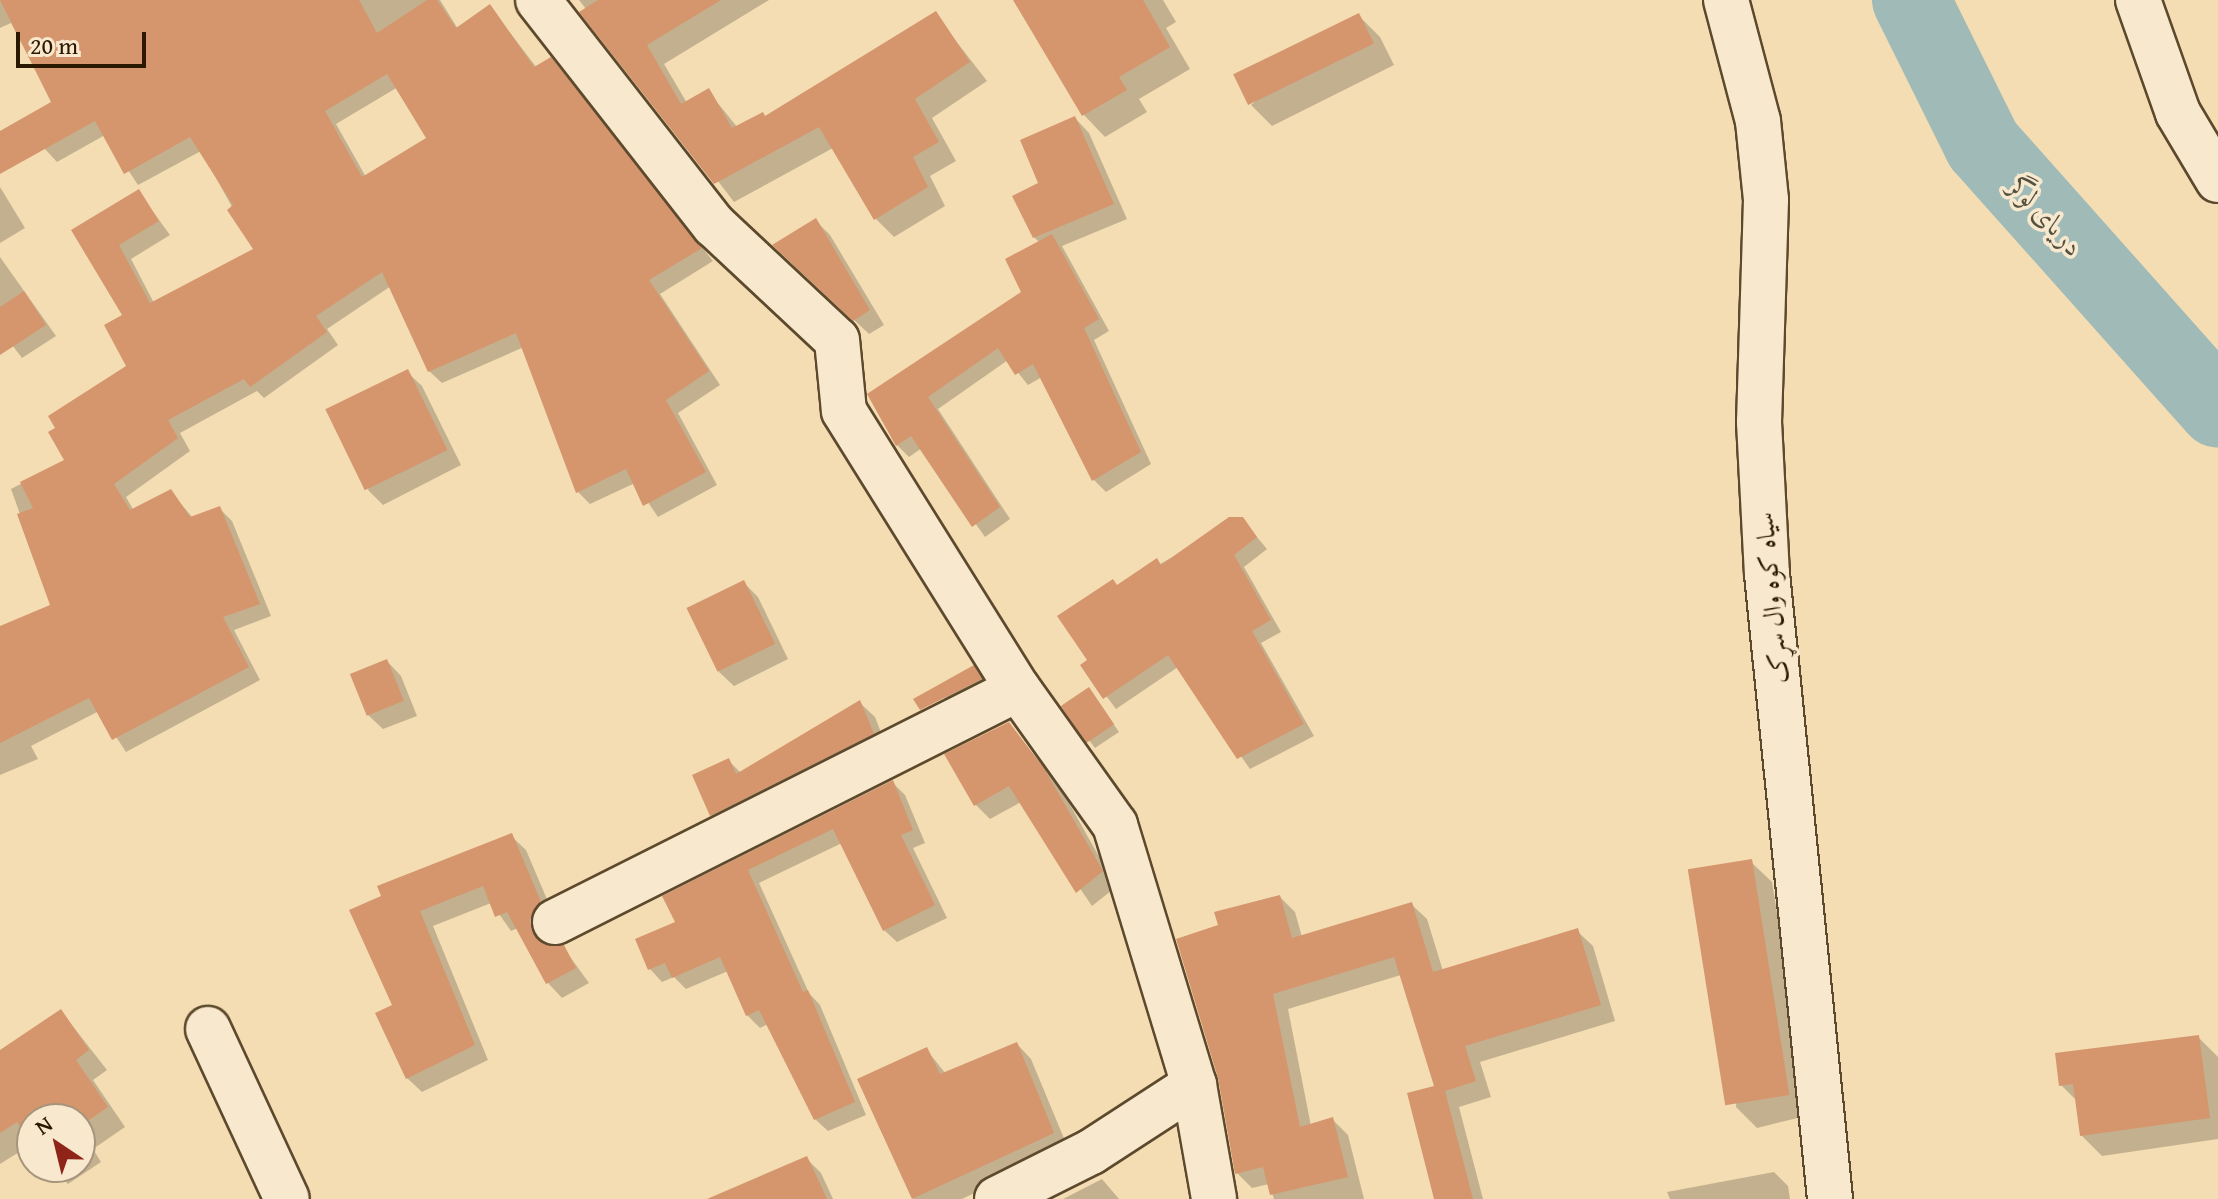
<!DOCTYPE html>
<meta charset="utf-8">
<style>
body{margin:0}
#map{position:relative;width:2218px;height:1199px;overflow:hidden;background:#f4ddb3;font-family:"Gentium Book Plus",Amiri,serif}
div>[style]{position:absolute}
.shadow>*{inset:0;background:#0003;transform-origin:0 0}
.river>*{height:78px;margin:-39px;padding:0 39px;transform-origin:39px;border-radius:39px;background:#9fbab7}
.building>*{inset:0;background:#d5956d;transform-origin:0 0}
.roads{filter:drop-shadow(2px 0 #5d492d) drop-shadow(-2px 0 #5d492d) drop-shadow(0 2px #5d492d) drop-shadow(0 -2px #5d492d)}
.minor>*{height:44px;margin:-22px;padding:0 22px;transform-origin:22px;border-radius:22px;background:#f8e9ce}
span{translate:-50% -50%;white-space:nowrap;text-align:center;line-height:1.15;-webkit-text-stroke:7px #f8e9ce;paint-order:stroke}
.street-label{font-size:26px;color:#2b1800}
.water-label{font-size:28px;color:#545140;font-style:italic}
.north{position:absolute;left:16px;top:1103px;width:80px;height:80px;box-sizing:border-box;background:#f8e9ce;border:2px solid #a6957c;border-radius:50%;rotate:325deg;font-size:22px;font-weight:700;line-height:32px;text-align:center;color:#2b1800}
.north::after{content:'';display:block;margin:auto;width:28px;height:36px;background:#8f2418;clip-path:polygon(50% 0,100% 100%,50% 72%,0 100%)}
.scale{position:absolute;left:16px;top:32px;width:130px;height:36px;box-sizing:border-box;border:4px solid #2b1800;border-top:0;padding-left:10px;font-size:24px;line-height:28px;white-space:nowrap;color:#2b1800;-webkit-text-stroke:6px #f8e9ce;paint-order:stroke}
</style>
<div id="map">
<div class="shadow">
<i style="clip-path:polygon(evenodd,0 0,440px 0,458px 29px,490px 7px,537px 68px,550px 59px,563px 72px,713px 261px,660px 294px,720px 385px,678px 413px,717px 485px,658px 517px,635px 483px,590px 504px,578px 492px,524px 347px,442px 383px,429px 371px,391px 286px,327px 329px,338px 345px,264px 398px,257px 391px,180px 433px,190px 451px,126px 497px,134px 511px,171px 492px,193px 518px,219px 508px,232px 521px,271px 616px,234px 630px,260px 680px,126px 752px,99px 711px,31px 746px,38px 759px,0 775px,0 629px,53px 606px,11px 489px,67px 460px,129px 367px,125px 316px,73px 230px,138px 191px,170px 235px,131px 259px,154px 303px,256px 250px,201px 151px,138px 185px,105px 135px,57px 162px,45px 149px,54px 103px,11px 23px,0 28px,0 0,398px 87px,428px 139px,366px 177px,336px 124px,398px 87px)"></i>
<i style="clip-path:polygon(579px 0,769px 0,664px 64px,687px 103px,708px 91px,738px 128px,766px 118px,935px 14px,987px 81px,932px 118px,956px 161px,930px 176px,945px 206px,894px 237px,876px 219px,833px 148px,734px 202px)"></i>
<i style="clip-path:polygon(1015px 0,1163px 0,1176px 22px,1166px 28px,1190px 69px,1139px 99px,1147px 112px,1105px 137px,1084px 115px)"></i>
<i style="clip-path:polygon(1358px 15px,1380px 37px,1394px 65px,1272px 126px,1251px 105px)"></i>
<i style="clip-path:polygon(1075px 118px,1089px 133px,1127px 219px,1062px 246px,1109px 331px,1094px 340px,1151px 464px,1106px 492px,1094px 480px,1042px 377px,1028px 385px,1008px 360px,938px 409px,1010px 519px,985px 537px,922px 448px,909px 457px,897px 445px,870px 395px,1024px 293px,1040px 243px,1034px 237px,1041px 184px)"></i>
<i style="clip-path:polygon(0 187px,25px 228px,0 243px)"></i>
<i style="clip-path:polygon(816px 221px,830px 235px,884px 325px,869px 334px,789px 259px)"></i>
<i style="clip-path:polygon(0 257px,56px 336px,22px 358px,0 329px)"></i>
<i style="clip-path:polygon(407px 372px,422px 386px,461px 465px,383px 505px,368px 490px)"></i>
<i style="clip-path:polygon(1242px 519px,1267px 549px,1244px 567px,1281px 632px,1261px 643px,1314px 736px,1250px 769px,1178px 667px,1116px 709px,1083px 665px,1090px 660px,1118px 587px)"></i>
<i style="clip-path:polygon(743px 582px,758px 597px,788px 659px,734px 686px,719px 672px)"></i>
<i style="clip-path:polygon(387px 661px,401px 676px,417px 716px,383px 729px,368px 715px)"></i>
<i style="left:973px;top:668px;width:21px;height:66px;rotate:43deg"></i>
<i style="clip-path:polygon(1095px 697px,1119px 732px,1095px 748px,1064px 707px)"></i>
<i style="clip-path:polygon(860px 703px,875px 717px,887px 748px,726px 830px,711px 815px,729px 761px,741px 773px)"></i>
<i style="clip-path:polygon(1009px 724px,1060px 787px,1116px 887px,1092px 906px,1021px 802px,990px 819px,975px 804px)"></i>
<i style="clip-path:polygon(892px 782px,905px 795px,925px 843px,913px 848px,947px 918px,897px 942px,884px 930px,842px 843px,759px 883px,809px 993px,820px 1005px,866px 1115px,828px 1131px,815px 1119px,768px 1024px,760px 1028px,747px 1015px,728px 971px,686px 989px,674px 977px,662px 982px,650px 969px,638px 940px,677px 923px,664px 897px)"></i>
<i style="clip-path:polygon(511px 836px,526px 850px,555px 918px,544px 935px,546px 946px,563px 947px,589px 983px,562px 998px,548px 983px,518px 928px,511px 931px,491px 903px,433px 926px,488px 1060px,422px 1092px,407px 1078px,395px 1006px,352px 911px)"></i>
<i style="clip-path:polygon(1751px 862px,1772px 882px,1810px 1115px,1757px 1128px,1736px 1107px)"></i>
<i style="clip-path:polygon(1280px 897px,1295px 912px,1302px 937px,1411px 904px,1427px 919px,1443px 971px,1577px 931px,1593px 946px,1615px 1021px,1480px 1062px,1491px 1097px,1459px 1107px,1483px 1199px,1436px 1199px,1437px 1088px,1401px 975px,1288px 1009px,1311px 1126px,1333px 1120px,1348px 1135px,1364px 1199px,1274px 1199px,1269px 1184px,1252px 1188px,1237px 1173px,1220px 927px)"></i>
<i style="clip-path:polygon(61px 1011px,107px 1070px,93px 1080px,125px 1127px,93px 1149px,101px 1162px,68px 1184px,51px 1167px,80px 1167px,80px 1119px,32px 1119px,32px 1144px,0 1164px,0 1052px)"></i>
<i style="clip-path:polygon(2198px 1037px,2218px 1057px,2218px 1139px,2102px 1156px,2082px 1136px,2077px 1101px,2061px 1085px)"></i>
<i style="clip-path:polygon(1017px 1044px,1031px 1059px,1068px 1148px,962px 1199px,914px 1199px,860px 1080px,926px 1049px,946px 1074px)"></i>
<i style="clip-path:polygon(807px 1159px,821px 1173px,833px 1199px,712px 1199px)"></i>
<i style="clip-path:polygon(1774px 1172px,1788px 1186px,1790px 1199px,1670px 1199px,1667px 1192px)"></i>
<i style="clip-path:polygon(1102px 1179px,1119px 1199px,1063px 1199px)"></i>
</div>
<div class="river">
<i style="left:1911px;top:0;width:162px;rotate:63.6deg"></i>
<i style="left:1983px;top:145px;width:353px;rotate:48.3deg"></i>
</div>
<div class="building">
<i style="clip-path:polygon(evenodd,0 0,359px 0,377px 33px,427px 0,437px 0,456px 28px,490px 4px,534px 67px,551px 57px,702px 248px,649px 280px,709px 371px,666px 400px,706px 472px,643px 506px,626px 469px,576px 493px,516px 333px,428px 372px,382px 272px,316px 316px,327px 332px,250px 387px,244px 379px,168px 420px,178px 438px,114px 484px,130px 510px,171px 489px,190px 517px,220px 506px,260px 604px,223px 617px,249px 667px,112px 740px,89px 698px,0 743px,0 626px,50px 605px,17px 514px,33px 508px,20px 482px,64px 460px,48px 432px,55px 428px,48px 416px,126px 366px,104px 325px,122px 315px,71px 230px,139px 189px,159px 221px,119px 245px,150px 303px,253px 249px,227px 210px,233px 205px,190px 137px,124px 174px,95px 121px,0 174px,0 131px,51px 102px,0 0,387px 74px,426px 138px,362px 177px,325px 111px,387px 74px)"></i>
<i style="clip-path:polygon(598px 0,721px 0,647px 45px,681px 104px,709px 88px,732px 128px,763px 112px,765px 116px,936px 11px,970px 62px,915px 99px,939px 142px,913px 157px,928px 187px,874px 220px,819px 127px,714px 184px,579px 12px)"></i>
<i style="clip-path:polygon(1013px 0,1143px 0,1170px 47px,1119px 77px,1127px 90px,1082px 116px)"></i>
<i style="left:1359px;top:13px;width:34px;height:140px;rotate:64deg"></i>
<i style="clip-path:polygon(1075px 116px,1114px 204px,1033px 238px,1012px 196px,1038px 183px,1020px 140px)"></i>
<i style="clip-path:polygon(816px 218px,870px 310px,853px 321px,772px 245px)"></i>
<i style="clip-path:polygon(1052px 234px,1099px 319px,1084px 328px,1141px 452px,1092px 481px,1033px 364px,1015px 375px,998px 348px,928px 397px,1000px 507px,972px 527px,911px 436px,896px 446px,867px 394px,1021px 292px,1005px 259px)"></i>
<i style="clip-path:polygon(24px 291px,46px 325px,0 355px,0 307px)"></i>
<i style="left:408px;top:369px;width:90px;height:92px;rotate:64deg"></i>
<i style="clip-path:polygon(1229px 517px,1243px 517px,1257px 537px,1234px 555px,1271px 620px,1252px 631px,1304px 724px,1237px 759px,1168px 655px,1103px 699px,1080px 665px,1087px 660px,1057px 616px,1113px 579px,1117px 585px,1157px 558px,1161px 565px)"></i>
<i style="left:744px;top:580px;width:71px;height:64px;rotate:64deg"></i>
<i style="left:387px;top:659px;width:45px;height:40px;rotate:68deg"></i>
<i style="clip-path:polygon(974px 665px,982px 679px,920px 710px,913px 699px)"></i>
<i style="left:1089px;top:687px;width:45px;height:34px;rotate:56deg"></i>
<i style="clip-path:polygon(860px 700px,874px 734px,710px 816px,692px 775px,729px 758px,736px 774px)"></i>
<i style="clip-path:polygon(1009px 722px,1045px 770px,1103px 871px,1076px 893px,1009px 786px,974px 806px,944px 754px)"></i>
<i style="clip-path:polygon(893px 780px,913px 830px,901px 835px,935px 905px,883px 931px,833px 829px,748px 870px,803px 992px,808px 990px,855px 1102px,814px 1120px,759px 1010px,746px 1016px,720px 957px,672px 978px,665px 963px,648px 970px,635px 939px,675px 922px,662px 896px)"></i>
<i style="clip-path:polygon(512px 833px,541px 902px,530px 920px,532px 932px,542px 943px,564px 945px,576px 968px,546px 984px,507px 912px,495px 917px,483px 886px,420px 911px,475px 1045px,406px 1079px,375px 1013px,392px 1005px,349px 910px,381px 896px,377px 886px)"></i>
<i style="left:1752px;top:859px;width:239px;height:65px;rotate:81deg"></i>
<i style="clip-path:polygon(1280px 895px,1292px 938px,1412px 902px,1433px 972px,1578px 928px,1601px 1005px,1465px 1046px,1476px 1081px,1445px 1091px,1473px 1199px,1434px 1199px,1407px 1093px,1434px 1086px,1394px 957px,1273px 994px,1300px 1127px,1333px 1117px,1348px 1177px,1270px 1195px,1263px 1167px,1235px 1174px,1218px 1078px,1176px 939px,1218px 925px,1214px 912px)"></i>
<i style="clip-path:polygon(61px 1009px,89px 1050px,76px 1060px,108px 1107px,80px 1126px,80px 1119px,32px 1119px,32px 1144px,17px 1122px,0 1133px,0 1050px)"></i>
<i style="clip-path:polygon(2199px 1035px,2210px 1118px,2080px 1136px,2073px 1084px,2059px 1086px,2055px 1053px)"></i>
<i style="clip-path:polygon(1017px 1042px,1054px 1133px,912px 1199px,857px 1079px,927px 1047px,940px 1074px)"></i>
<i style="clip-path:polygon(807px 1156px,827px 1199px,707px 1199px)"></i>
</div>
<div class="roads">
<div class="minor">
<i style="left:538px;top:0;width:286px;rotate:52deg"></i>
<i style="left:714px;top:225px;width:168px;rotate:43.1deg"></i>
<i style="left:837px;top:340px;width:71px;rotate:84.4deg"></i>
<i style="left:844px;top:411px;width:328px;rotate:58deg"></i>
<i style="left:1018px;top:689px;width:167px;rotate:54.5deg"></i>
<i style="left:1115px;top:825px;width:272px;rotate:73.1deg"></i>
<i style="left:1194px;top:1085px;width:116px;rotate:80deg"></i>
<i style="left:1726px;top:0;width:125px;rotate:75.2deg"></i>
<i style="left:1758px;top:121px;width:79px;rotate:84.2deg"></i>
<i style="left:1766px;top:200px;width:222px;rotate:91.8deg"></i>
<i style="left:1759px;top:422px;width:152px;rotate:87deg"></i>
<i style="left:1767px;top:574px;width:628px;rotate:84.24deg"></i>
<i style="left:2138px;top:0;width:120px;rotate:70.5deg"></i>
<i style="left:2178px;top:113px;width:78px;rotate:59.2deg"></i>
<i style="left:555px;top:922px;width:518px;rotate:-26.71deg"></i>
<i style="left:208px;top:1029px;width:187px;rotate:65.1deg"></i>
<i style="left:997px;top:1199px;width:105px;rotate:-26.6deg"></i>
<i style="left:1091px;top:1152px;width:123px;rotate:-33deg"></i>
</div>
</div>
<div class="street-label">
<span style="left:1771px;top:598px;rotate:-95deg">سیاه کوه وال سړک</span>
</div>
<div class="water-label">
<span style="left:2047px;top:216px;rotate:48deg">دریای لوگر</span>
</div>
<div class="north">N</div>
<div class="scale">20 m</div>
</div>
